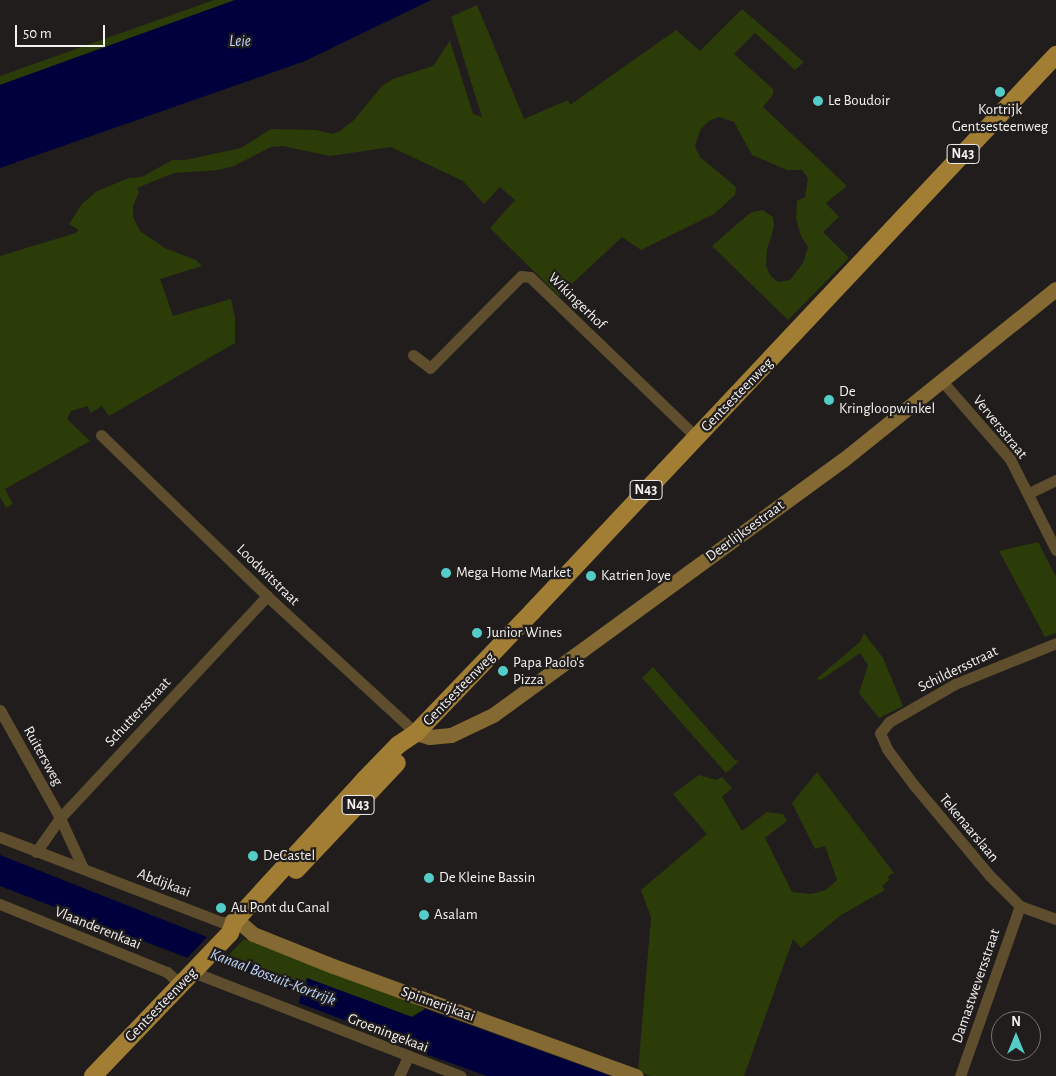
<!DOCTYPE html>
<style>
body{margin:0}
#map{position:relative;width:1056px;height:1076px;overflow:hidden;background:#201d1c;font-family:"Alegreya Sans",sans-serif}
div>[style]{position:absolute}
.green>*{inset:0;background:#2c3c08}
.water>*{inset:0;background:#00003d}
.pier>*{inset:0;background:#201d1c}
.street>*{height:11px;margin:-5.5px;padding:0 5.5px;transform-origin:5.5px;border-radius:5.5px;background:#5f4e2d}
.secondary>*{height:15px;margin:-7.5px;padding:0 7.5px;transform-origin:7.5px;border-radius:7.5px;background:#846932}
.primary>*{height:18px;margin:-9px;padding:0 9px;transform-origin:9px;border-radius:9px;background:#a17e34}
.dots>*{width:14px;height:14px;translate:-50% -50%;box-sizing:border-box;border:2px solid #201d1c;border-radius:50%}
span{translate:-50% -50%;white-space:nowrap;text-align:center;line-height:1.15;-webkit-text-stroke:4.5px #201d1c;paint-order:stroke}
.shield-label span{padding:1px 4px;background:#201d1c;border:1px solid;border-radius:4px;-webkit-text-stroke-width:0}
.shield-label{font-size:14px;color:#f4f2f1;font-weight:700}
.poi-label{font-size:15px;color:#f4f2f1}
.left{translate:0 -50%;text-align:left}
.street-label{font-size:15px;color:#f4f2f1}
.water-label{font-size:16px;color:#c0d6fd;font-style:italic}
.north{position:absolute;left:991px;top:1011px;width:50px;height:50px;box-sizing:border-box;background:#201d1c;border:1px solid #757271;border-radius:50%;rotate:0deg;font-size:14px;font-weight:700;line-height:20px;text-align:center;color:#f4f2f1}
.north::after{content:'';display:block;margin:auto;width:18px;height:22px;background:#54cdc8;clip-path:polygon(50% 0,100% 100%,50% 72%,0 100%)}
.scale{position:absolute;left:15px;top:25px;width:90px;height:22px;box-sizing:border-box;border:2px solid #f4f2f1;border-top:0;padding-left:6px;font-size:15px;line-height:18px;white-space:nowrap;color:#f4f2f1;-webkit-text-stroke:4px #201d1c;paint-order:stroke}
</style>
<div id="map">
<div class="green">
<i style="clip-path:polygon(214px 0,235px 0,0 85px,0 76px)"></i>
<i style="clip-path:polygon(477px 5px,524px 119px,568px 100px,570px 105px,676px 30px,700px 51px,742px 9px,804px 62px,795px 70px,755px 33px,734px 54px,774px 90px,772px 96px,763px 107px,847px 186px,826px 203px,839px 217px,823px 232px,849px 258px,788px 320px,712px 246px,750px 213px,762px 210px,773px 217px,774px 227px,767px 250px,766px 266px,770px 275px,778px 282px,790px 280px,803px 263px,808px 247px,801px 236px,796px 219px,797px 201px,805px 197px,808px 178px,802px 170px,787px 170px,752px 155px,734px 122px,719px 117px,709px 121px,700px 130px,695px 147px,700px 157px,736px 187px,735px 195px,714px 214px,641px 250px,622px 237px,559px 296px,490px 228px,515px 200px,500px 187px,484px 204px,463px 181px,391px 147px,330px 156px,283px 146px,271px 147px,234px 166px,219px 170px,174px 173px,137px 188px,139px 192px,133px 206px,133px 217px,140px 231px,165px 248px,196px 260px,202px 266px,160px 279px,173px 316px,231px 299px,235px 318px,235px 343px,109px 416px,102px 406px,90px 413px,88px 406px,71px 411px,67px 419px,90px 441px,5px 489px,13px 504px,6px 508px,0 497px,0 256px,76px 233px,79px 230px,69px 224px,82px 204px,97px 191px,129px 178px,142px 177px,172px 160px,185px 160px,241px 148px,271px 129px,316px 130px,332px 134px,340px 131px,354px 120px,382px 86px,393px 79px,433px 66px,449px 42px,449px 38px,473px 114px,482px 117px,451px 17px)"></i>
<i style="clip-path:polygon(1038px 542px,1056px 577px,1056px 633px,1045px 637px,999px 551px)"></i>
<i style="clip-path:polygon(864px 633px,883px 658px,903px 706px,879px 718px,859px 693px,868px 665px,860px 653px,821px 680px,816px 679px,860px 642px)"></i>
<i style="clip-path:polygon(653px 667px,735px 760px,739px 761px,726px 773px,642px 678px)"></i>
<i style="clip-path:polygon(817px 772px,894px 873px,887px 877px,890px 879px,882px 886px,885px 890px,841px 915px,801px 948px,793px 939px,744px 1076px,651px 1076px,638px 1072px,651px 917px,641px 890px,707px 834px,673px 794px,699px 775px,716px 780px,722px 777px,732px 788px,722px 797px,742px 831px,767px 812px,783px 814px,787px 821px,765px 838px,792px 892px,811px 894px,826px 890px,837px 880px,825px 846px,815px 849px,792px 803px)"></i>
<i style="clip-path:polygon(244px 939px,411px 1002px,425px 1009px,412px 1017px,307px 979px,305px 984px,229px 955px)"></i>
</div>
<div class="water">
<i style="clip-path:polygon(235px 0,431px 0,305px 61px,0 168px,0 85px)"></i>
<i style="clip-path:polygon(0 855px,212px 939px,223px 954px,296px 981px,305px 984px,307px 978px,412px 1017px,425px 1009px,611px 1076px,487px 1076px,400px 1045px,384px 1035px,299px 1003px,301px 994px,199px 954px,193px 960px,0 886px)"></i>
</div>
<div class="pier">
<i style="clip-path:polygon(209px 935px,215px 939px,210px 946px,230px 954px,220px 965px,200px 957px,192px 963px,185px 960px)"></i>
</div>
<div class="street">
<i style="left:413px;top:355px;width:21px;rotate:37deg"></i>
<i style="left:430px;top:368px;width:129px;rotate:-45.3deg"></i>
<i style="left:521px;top:276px;width:9px;rotate:6deg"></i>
<i style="left:530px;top:277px;width:231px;rotate:43.9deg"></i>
<i style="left:942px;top:381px;width:103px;rotate:48.9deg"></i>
<i style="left:1010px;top:459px;width:102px;rotate:63.2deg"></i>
<i style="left:101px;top:435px;width:231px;rotate:44.1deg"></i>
<i style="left:267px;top:596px;width:202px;rotate:42.6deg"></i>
<i style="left:1029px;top:493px;width:30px;rotate:-26deg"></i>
<i style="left:1056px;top:643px;width:109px;rotate:157.9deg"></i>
<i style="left:955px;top:684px;width:76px;rotate:150.1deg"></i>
<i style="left:889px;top:722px;width:14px;rotate:129deg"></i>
<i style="left:880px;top:733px;width:17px;rotate:66deg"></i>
<i style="left:887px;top:749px;width:44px;rotate:53.4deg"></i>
<i style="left:913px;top:784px;width:120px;rotate:50.1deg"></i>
<i style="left:990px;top:876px;width:42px;rotate:45deg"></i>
<i style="left:1020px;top:906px;width:38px;rotate:20deg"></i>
<i style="left:0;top:710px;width:124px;rotate:60.9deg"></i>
<i style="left:60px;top:818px;width:55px;rotate:65.3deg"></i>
<i style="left:0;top:837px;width:238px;rotate:21deg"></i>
<i style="left:222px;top:922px;width:12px"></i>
<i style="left:36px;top:852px;width:42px;rotate:-54.8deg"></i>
<i style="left:60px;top:818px;width:304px;rotate:-47deg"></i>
<i style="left:0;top:904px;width:180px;rotate:22.2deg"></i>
<i style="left:167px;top:972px;width:18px;rotate:43deg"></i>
<i style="left:193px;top:972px;width:287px;rotate:21.2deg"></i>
<i style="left:399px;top:1076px;width:21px;rotate:-65deg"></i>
<i style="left:960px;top:1076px;width:180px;rotate:-70.6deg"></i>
</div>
<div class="secondary">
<i style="left:416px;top:733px;width:14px;rotate:17deg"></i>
<i style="left:429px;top:737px;width:22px;rotate:-5deg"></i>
<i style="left:451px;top:735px;width:47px;rotate:-25.5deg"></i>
<i style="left:493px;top:715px;width:433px;rotate:-36.1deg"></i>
<i style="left:843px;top:460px;width:273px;rotate:-38.8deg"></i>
<i style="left:244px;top:926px;width:12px;rotate:42deg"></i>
<i style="left:253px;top:934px;width:86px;rotate:21.8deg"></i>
<i style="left:333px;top:966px;width:322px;rotate:20deg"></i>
</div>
<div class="primary">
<i style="left:296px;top:870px;width:147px;rotate:-46.7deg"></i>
<i style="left:93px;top:1076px;width:198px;rotate:-46.2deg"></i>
<i style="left:230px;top:933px;width:12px;rotate:-70deg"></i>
<i style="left:234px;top:922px;width:193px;rotate:-47.5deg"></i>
<i style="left:364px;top:780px;width:49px;rotate:-45.8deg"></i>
<i style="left:398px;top:745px;width:22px;rotate:-34deg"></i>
<i style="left:416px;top:733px;width:168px;rotate:-46.2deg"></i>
<i style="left:532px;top:612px;width:765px;rotate:-46.75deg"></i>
</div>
<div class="dots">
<i style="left:1000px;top:92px;background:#54cdc8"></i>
<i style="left:818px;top:101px;background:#54cdc8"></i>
<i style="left:829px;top:400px;background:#54cdc8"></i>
<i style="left:446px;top:573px;background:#54cdc8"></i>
<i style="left:591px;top:576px;background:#54cdc8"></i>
<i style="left:477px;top:633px;background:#54cdc8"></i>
<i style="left:503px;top:671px;background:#54cdc8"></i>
<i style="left:253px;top:856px;background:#54cdc8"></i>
<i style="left:429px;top:878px;background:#54cdc8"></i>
<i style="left:221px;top:908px;background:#54cdc8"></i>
<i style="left:424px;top:915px;background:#54cdc8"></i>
</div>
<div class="shield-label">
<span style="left:963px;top:154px">N43</span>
<span style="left:646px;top:490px">N43</span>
<span style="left:358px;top:805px">N43</span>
</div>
<div class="poi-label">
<span class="left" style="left:828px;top:101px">Le Boudoir</span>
<span style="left:1000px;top:118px">Kortrijk<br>Gentsesteenweg</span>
<span class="left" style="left:839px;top:400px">De<br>Kringloopwinkel</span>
<span class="left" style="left:456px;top:573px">Mega Home Market</span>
<span class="left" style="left:601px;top:576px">Katrien Joye</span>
<span class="left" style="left:487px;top:633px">Junior Wines</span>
<span class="left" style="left:513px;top:671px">Papa Paolo's<br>Pizza</span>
<span class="left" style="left:263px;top:856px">DeCastel</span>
<span class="left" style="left:439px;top:878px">De Kleine Bassin</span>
<span class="left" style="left:231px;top:908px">Au Pont du Canal</span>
<span class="left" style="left:434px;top:915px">Asalam</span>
</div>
<div class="street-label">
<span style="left:577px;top:301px;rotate:44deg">Wikingerhof</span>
<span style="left:737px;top:395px;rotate:-46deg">Gentsesteenweg</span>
<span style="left:1000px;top:427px;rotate:51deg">Verversstraat</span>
<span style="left:745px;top:531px;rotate:-36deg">Deerlijksestraat</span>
<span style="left:268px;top:575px;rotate:44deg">Loodwitstraat</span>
<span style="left:958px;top:669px;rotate:-26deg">Schildersstraat</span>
<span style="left:459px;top:689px;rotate:-46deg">Gentsesteenweg</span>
<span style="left:138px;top:712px;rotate:-47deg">Schuttersstraat</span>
<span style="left:43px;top:756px;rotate:61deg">Ruitersweg</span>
<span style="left:969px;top:828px;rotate:50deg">Tekenaarslaan</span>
<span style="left:164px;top:883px;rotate:21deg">Abdijkaai</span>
<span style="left:98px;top:928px;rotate:22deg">Vlaanderenkaai</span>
<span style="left:976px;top:986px;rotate:-71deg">Damastweversstraat</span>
<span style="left:438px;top:1004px;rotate:20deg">Spinnerijkaai</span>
<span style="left:161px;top:1005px;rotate:-46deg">Gentsesteenweg</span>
<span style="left:388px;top:1033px;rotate:21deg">Groeningekaai</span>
</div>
<div class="water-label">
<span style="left:240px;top:41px">Leie</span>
<span style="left:273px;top:977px;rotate:21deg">Kanaal Bossuit-Kortrijk</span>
</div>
<div class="north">N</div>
<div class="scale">50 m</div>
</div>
